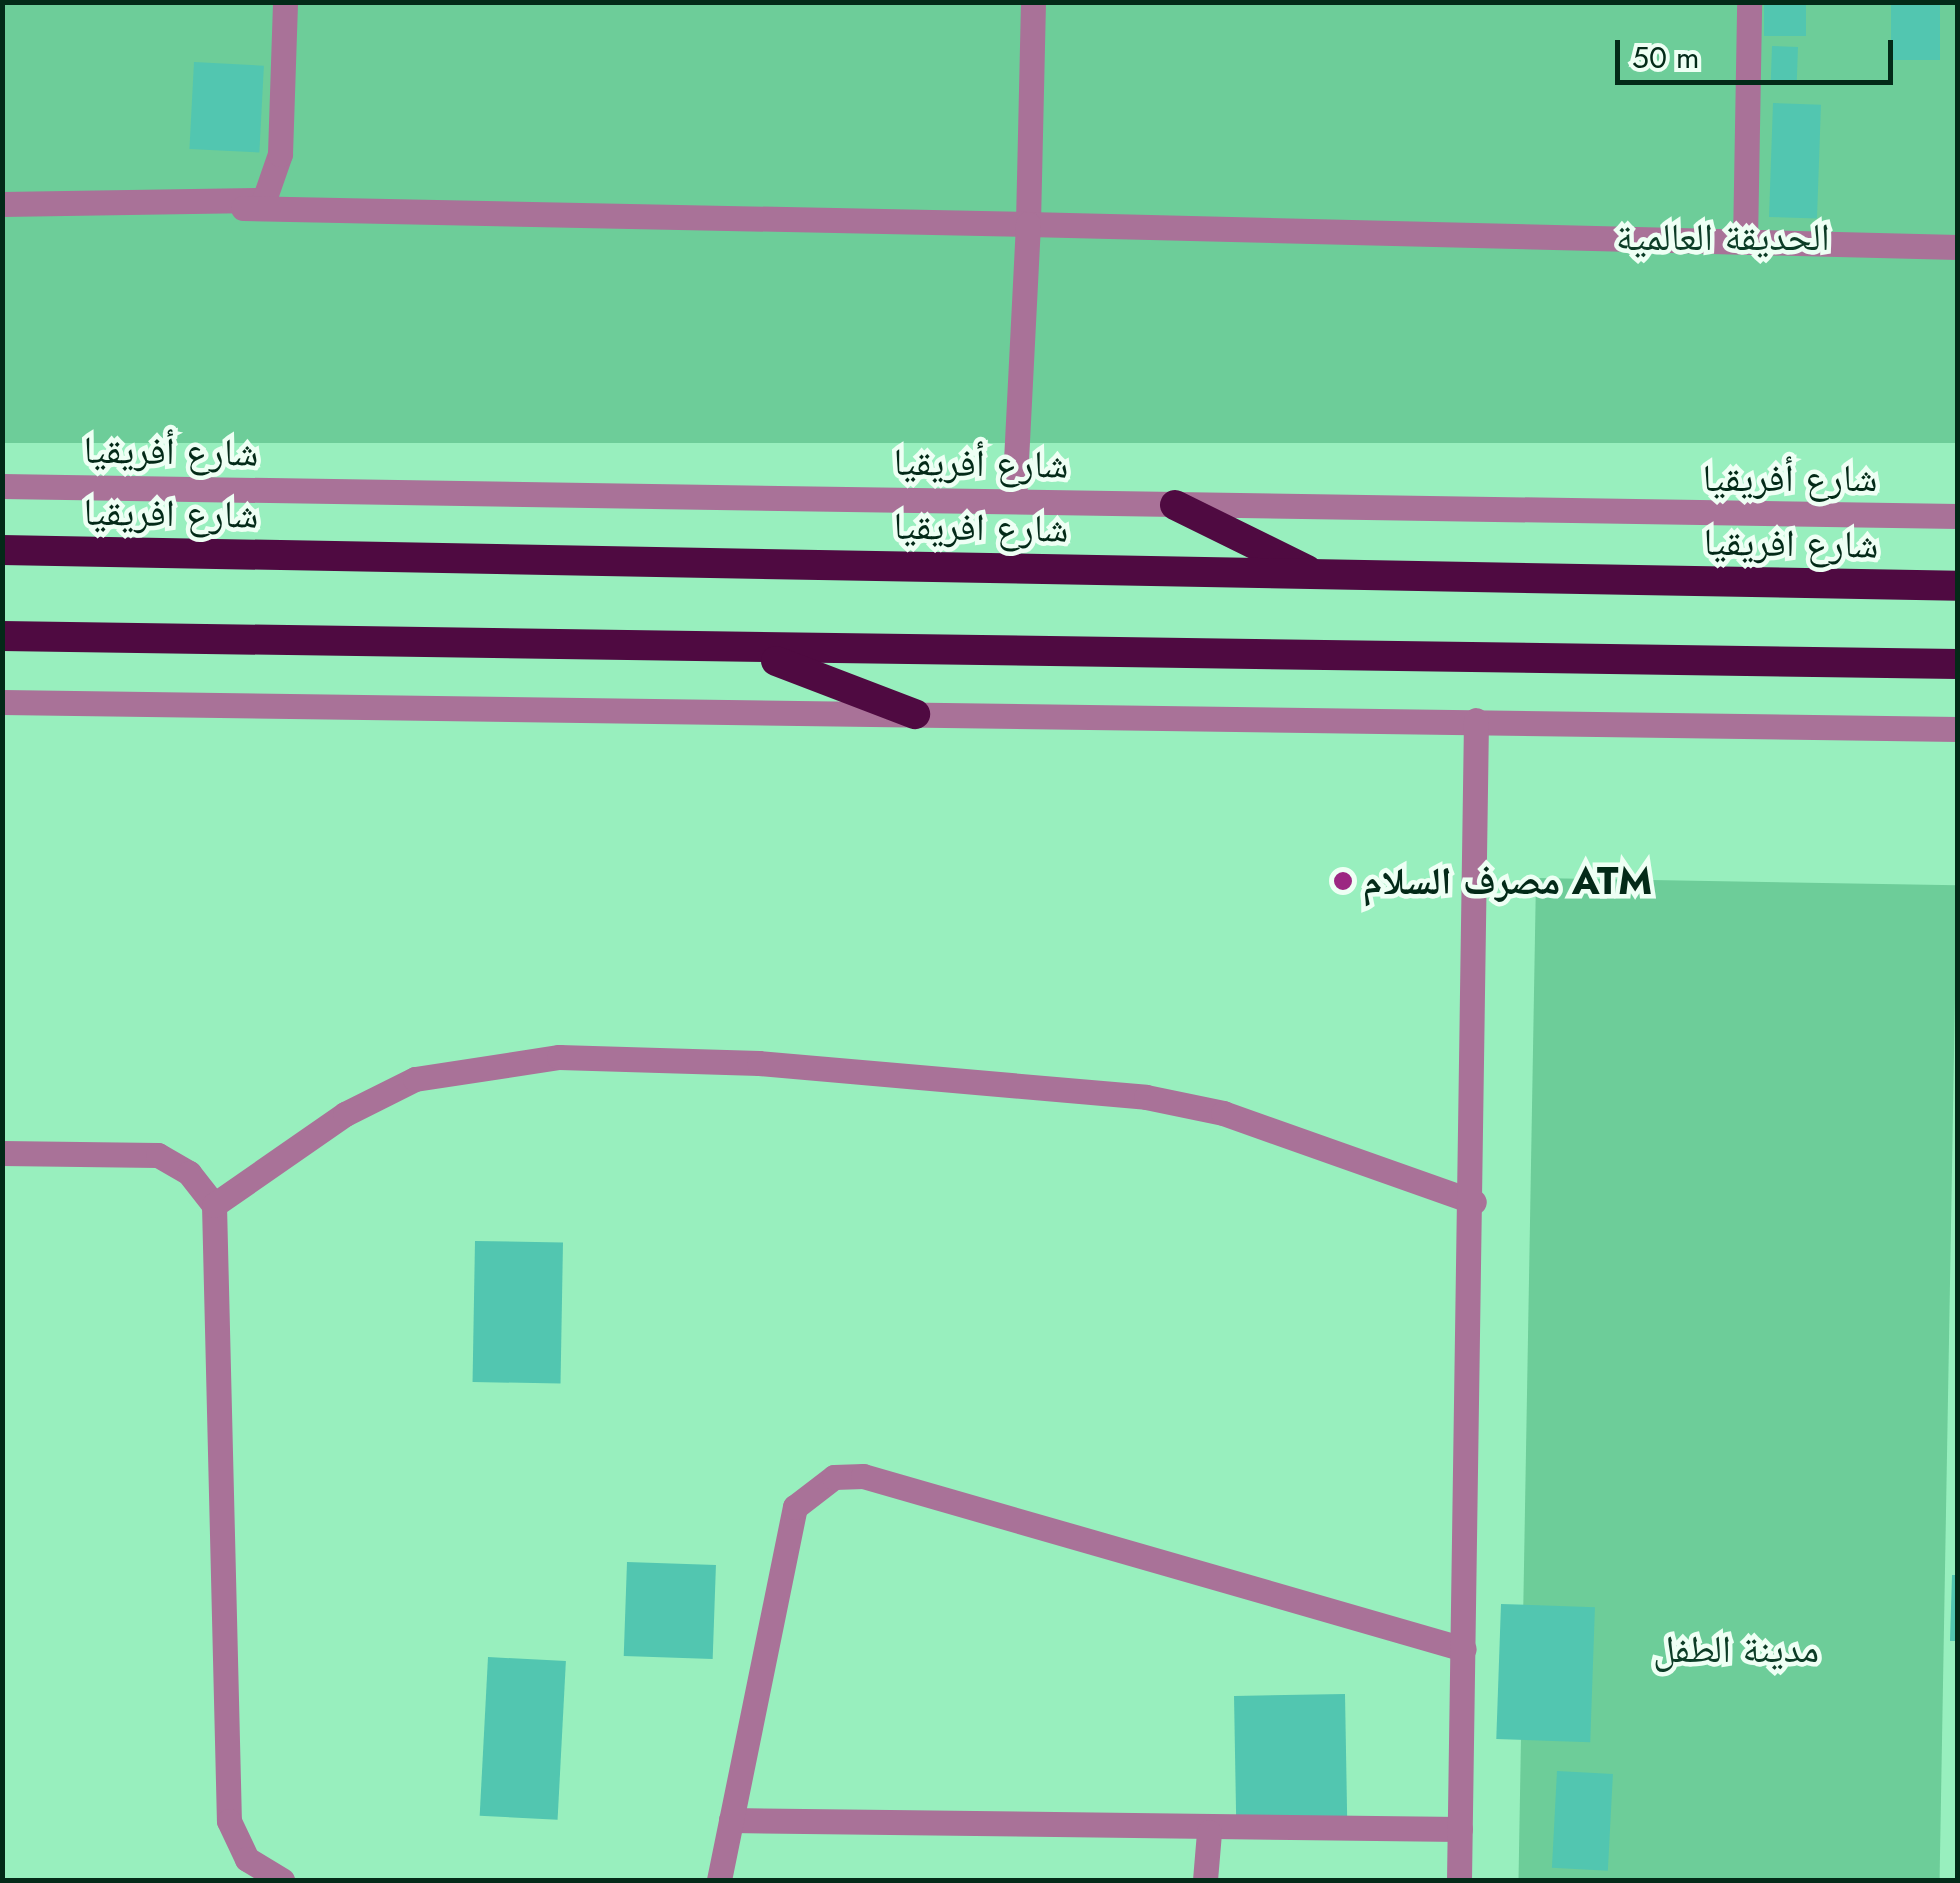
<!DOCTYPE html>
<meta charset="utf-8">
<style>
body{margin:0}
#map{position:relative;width:1960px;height:1883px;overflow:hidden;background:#98efbe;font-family:Jost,"Noto Naskh Arabic",sans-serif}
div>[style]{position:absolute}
.green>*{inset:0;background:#6dcd99;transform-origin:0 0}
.building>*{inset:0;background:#52c6b0;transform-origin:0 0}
.minor>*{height:25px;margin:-12.5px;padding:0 12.5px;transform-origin:12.5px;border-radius:12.5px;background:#a97298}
.highway>*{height:30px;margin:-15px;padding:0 15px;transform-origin:15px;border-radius:15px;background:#4f0a41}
.dots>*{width:28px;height:28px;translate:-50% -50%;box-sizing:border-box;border:5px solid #eefff4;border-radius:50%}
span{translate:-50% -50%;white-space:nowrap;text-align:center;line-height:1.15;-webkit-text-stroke:9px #eefff4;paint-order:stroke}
.park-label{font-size:38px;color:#0c3c26}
.street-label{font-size:38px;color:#032a18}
.poi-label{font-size:38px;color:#032a18;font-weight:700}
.left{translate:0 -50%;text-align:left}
.frame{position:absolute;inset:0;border:5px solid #032a18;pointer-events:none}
.scale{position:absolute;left:1615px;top:40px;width:278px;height:45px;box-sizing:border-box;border:5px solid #032a18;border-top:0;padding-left:12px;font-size:30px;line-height:35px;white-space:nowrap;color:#032a18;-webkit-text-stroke:8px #eefff4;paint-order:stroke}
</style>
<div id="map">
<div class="green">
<i style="left:3px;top:3px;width:1954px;height:440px"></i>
<i style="left:1536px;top:878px;width:421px;height:1002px;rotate:1deg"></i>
</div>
<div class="building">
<i style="left:1764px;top:2px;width:42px;height:34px"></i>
<i style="left:1891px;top:2px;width:49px;height:58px"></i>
<i style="left:1772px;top:46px;width:26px;height:38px;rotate:2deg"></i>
<i style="left:194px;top:62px;width:70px;height:87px;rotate:3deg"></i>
<i style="left:1773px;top:103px;width:48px;height:114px;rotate:2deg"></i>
<i style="left:475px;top:1241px;width:88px;height:141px;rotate:1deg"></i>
<i style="left:627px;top:1562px;width:89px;height:94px;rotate:2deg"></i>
<i style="clip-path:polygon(1952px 1575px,1958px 1575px,1958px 1641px,1950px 1641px)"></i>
<i style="left:1501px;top:1604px;width:94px;height:135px;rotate:2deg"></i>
<i style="left:488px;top:1657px;width:78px;height:159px;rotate:3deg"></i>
<i style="left:1345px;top:1694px;width:131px;height:111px;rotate:89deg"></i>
<i style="left:1557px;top:1771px;width:56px;height:97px;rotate:3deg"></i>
</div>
<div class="minor">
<i style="left:1033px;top:2px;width:222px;rotate:91.3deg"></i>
<i style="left:1028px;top:224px;width:930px;rotate:1.42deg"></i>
<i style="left:2px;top:204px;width:262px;rotate:-0.9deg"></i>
<i style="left:264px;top:200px;width:49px;rotate:-70.8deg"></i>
<i style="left:280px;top:154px;width:152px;rotate:-88.1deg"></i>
<i style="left:243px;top:208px;width:785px;rotate:1.17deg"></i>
<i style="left:1028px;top:224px;width:277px;rotate:92.9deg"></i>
<i style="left:1745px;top:242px;width:240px;rotate:-89deg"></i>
<i style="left:2px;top:486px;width:1956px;rotate:0.88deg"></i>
<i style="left:2px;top:702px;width:1956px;rotate:0.79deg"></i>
<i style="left:2px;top:1153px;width:156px;rotate:0.7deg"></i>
<i style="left:158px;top:1155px;width:36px;rotate:30deg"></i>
<i style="left:189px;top:1173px;width:41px;rotate:52deg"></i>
<i style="left:214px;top:1205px;width:616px;rotate:88.61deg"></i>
<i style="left:229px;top:1821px;width:42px;rotate:64.7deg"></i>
<i style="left:247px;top:1859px;width:41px;rotate:31deg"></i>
<i style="left:214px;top:1205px;width:160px;rotate:-34.8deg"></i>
<i style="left:345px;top:1114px;width:78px;rotate:-26.6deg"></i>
<i style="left:415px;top:1079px;width:146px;rotate:-8.7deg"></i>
<i style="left:559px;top:1057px;width:200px;rotate:1.7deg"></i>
<i style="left:759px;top:1063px;width:388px;rotate:5deg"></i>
<i style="left:1146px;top:1097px;width:79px;rotate:11.7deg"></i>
<i style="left:1223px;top:1113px;width:266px;rotate:19.5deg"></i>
<i style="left:731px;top:1820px;width:729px;rotate:0.71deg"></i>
<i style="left:719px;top:1880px;width:381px;rotate:-78.5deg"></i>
<i style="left:795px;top:1507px;width:49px;rotate:-37.6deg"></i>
<i style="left:834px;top:1477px;width:29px;rotate:-2deg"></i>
<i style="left:863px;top:1476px;width:625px;rotate:16.06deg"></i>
<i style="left:1205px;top:1880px;width:48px;rotate:-85.2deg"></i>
<i style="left:1459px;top:1880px;width:1160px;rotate:-89.16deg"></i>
</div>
<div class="highway">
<i style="left:1175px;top:505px;width:147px;rotate:26.2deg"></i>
<i style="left:2px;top:550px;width:1956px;rotate:1.05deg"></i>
<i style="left:2px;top:636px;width:1956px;rotate:0.82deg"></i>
<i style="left:776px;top:661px;width:149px;rotate:20.9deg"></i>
</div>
<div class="dots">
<i style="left:1343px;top:881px;background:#9c2782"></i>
</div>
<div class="park-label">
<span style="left:1723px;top:237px">الحديقة العالمية</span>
<span style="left:1736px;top:1649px">مدينة الطفل</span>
</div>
<div class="street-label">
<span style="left:171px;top:451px;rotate:1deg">شارع أفريقيا</span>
<span style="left:981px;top:463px;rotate:1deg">شارع أفريقيا</span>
<span style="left:1790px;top:478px">شارع أفريقيا</span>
<span style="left:171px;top:513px;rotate:1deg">شارع افريقيا</span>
<span style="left:981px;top:527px;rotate:1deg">شارع افريقيا</span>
<span style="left:1791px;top:543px;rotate:1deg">شارع افريقيا</span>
</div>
<div class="poi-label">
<span class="left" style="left:1363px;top:881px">مصرف السلام ATM</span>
</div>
<div class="frame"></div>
<div class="scale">50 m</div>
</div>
